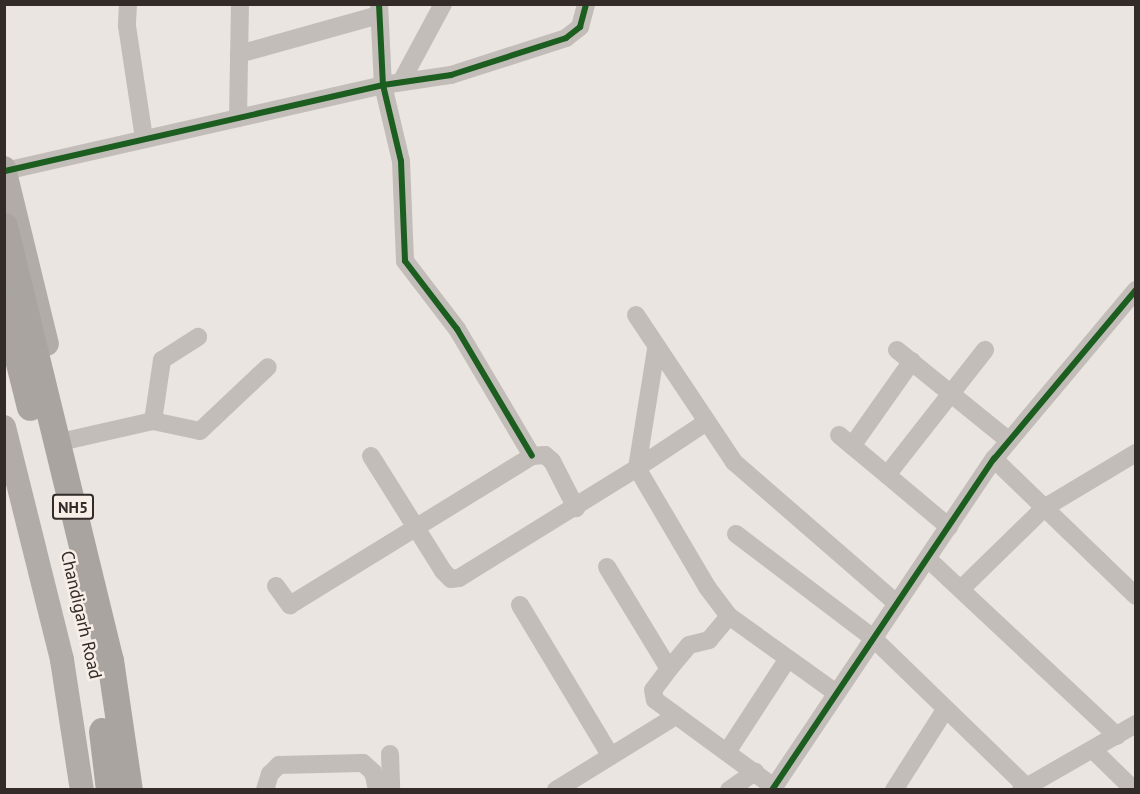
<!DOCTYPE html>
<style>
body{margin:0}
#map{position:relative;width:1140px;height:794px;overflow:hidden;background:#eae5e0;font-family:"PT Sans",sans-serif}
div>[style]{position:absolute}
.minor>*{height:18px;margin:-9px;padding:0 9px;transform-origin:9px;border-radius:9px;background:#c3bdb9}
.major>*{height:24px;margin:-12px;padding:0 12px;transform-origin:12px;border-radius:12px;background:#b2aca8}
.highway-bridge>*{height:27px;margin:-13.5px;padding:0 13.5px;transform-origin:13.5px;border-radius:13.5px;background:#a9a49f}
.cycleway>*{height:6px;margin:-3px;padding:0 3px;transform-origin:3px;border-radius:3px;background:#1b5e20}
span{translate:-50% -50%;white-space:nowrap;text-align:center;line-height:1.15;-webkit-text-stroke:5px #f7efe7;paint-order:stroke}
.shield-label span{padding:2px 4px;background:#f7efe7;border:2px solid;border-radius:4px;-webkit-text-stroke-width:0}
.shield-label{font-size:16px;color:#332b28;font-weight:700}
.street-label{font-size:18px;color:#332b28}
.frame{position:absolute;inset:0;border:6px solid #332b28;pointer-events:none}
</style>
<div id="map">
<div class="minor">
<i style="left:128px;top:4px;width:22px;rotate:93deg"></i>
<i style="left:127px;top:26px;width:114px;rotate:81.4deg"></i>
<i style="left:379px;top:4px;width:81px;rotate:87.2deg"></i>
<i style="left:383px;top:85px;width:78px;rotate:76.7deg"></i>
<i style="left:401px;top:161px;width:100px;rotate:87.7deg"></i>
<i style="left:405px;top:261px;width:86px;rotate:52.6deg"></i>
<i style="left:457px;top:329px;width:147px;rotate:59.4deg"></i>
<i style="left:239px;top:54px;width:145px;rotate:-15.6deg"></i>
<i style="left:401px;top:82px;width:89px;rotate:-61.7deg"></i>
<i style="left:238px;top:118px;width:114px;rotate:-89deg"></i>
<i style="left:5px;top:171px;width:388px;rotate:-12.8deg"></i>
<i style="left:383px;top:85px;width:69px;rotate:-8.4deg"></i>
<i style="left:451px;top:75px;width:121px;rotate:-17.8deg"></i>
<i style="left:566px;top:38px;width:18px;rotate:-38deg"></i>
<i style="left:580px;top:27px;width:24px;rotate:-75deg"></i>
<i style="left:636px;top:315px;width:177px;rotate:56.3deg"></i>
<i style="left:734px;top:462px;width:215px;rotate:41deg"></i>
<i style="left:897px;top:350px;width:143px;rotate:39deg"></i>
<i style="left:153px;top:421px;width:48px;rotate:12deg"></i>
<i style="left:200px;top:431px;width:93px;rotate:-43.3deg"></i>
<i style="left:705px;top:423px;width:82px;rotate:146.5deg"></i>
<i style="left:637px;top:468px;width:138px;rotate:59.5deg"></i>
<i style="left:707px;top:587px;width:36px;rotate:53deg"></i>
<i style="left:729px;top:616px;width:132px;rotate:35.7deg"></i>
<i style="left:839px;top:435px;width:62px;rotate:39.8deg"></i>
<i style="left:69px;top:440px;width:86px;rotate:-12.7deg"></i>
<i style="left:153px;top:421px;width:62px;rotate:-81.6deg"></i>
<i style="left:162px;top:360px;width:43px;rotate:-32.6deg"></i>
<i style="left:852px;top:446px;width:104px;rotate:-54.8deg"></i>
<i style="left:371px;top:456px;width:136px;rotate:57.9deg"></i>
<i style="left:443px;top:571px;width:11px;rotate:45deg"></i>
<i style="left:451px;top:579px;width:8px;rotate:-7deg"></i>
<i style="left:459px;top:578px;width:209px;rotate:-31.7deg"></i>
<i style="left:637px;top:468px;width:121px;rotate:-80.9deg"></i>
<i style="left:994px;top:459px;width:197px;rotate:44deg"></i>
<i style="left:949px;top:527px;width:81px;rotate:-140deg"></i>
<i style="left:887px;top:475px;width:159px;rotate:-51.9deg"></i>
<i style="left:736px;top:534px;width:172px;rotate:37.2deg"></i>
<i style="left:873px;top:638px;width:219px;rotate:44.1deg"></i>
<i style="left:928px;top:559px;width:259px;rotate:43.1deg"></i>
<i style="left:607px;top:567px;width:119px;rotate:58.7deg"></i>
<i style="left:669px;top:669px;width:26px;rotate:127deg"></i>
<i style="left:653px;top:690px;width:10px;rotate:79deg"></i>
<i style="left:655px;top:700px;width:147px;rotate:36.2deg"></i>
<i style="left:276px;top:586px;width:24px;rotate:54deg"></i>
<i style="left:290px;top:605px;width:284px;rotate:-31.6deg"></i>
<i style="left:532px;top:456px;width:13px;rotate:-4deg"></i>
<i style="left:545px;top:455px;width:9px;rotate:41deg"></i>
<i style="left:552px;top:461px;width:53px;rotate:62.9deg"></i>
<i style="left:961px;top:589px;width:116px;rotate:-44.3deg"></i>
<i style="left:1044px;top:508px;width:107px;rotate:-30.9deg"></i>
<i style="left:520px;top:605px;width:175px;rotate:59deg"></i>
<i style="left:669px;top:669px;width:31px;rotate:-50deg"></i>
<i style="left:689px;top:645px;width:21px;rotate:-14deg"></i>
<i style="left:709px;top:640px;width:31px;rotate:-50deg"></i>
<i style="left:1094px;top:751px;width:56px;rotate:44.3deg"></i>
<i style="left:727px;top:752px;width:110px;rotate:-56.9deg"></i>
<i style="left:390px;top:754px;width:36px;rotate:88deg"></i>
<i style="left:265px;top:790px;width:17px;rotate:-73deg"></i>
<i style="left:270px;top:774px;width:13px;rotate:-45deg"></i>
<i style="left:279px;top:765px;width:84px;rotate:-1.4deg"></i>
<i style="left:363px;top:763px;width:13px;rotate:42deg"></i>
<i style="left:373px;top:772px;width:18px;rotate:77deg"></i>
<i style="left:556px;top:790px;width:139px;rotate:-31.7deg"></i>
<i style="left:729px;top:790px;width:32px;rotate:-35deg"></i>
<i style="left:772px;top:790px;width:399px;rotate:-56.2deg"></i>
<i style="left:994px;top:459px;width:221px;rotate:-50deg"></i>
<i style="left:894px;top:790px;width:95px;rotate:-57.5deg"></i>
<i style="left:1021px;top:790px;width:133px;rotate:-29.9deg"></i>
</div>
<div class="major">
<i style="left:4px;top:168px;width:181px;rotate:76.3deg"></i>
<i style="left:4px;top:427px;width:240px;rotate:76deg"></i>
<i style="left:62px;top:660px;width:132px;rotate:81.3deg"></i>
</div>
<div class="highway-bridge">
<i style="left:4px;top:226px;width:447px;rotate:76.3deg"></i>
<i style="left:110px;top:660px;width:131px;rotate:81.7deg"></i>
<i style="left:4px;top:303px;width:107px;rotate:76deg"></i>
<i style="left:102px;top:731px;width:59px;rotate:83.2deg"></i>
</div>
<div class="cycleway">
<i style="left:379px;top:4px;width:81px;rotate:87.2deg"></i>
<i style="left:383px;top:85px;width:78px;rotate:76.7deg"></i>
<i style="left:401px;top:161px;width:100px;rotate:87.7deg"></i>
<i style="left:405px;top:261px;width:86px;rotate:52.6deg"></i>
<i style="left:457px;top:329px;width:147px;rotate:59.4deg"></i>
<i style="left:5px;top:171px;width:388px;rotate:-12.8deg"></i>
<i style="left:383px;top:85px;width:69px;rotate:-8.4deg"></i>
<i style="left:451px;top:75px;width:121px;rotate:-17.8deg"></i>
<i style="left:566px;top:38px;width:18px;rotate:-38deg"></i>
<i style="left:580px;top:27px;width:24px;rotate:-75deg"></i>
<i style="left:772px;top:790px;width:399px;rotate:-56.2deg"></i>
<i style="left:994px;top:459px;width:221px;rotate:-50deg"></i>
</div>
<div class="shield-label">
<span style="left:73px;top:507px">NH5</span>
</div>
<div class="street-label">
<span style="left:81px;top:615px;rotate:77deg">Chandigarh Road</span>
</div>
<div class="frame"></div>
</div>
